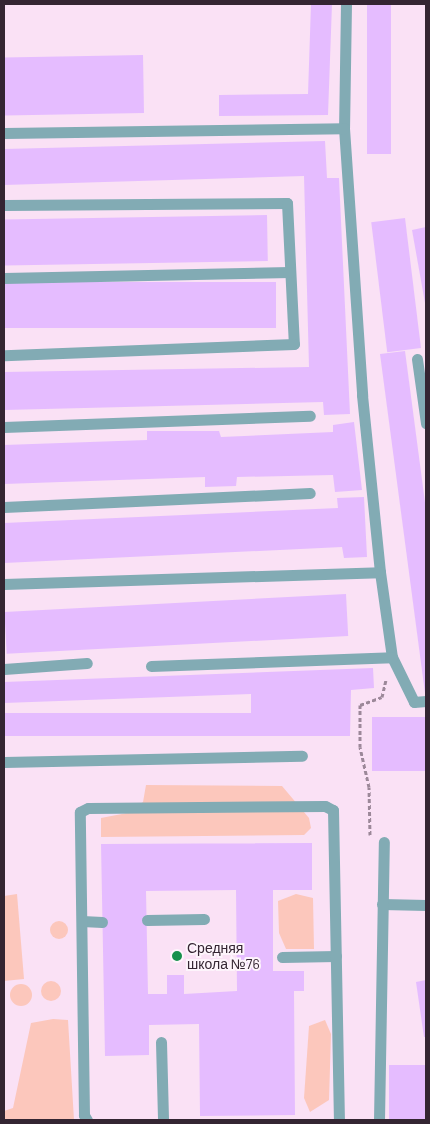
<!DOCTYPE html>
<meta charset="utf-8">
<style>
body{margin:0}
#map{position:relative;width:430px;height:1124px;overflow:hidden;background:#fae1f5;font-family:Barlow,sans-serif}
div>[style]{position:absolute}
.green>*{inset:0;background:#fcc7bc}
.round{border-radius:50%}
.building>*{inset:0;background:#e5bcff;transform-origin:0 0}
.path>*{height:3px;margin-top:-1.5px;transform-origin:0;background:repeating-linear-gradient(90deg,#9c8899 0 4px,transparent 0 6.5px)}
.service>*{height:11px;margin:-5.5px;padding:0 5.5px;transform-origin:5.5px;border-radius:5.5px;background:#82abb4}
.dots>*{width:14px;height:14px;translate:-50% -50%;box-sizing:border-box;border:2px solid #fdf4fb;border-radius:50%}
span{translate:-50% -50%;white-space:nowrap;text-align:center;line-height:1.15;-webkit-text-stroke:4px #fdf4fb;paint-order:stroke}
.poi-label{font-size:14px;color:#342532}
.left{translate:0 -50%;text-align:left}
.frame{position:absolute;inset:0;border:5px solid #342532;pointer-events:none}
</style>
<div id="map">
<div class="green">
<i style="clip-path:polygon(146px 785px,282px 786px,309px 818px,311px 828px,304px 835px,101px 837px,101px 818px,127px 813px,143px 802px)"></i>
<i style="clip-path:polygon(17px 894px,24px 979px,4px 981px,4px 896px)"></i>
<i style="clip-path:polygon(296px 894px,313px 898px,314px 949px,286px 949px,279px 933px,278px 901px)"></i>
<i class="round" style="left:50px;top:921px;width:18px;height:18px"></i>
<i class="round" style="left:41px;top:981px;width:20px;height:20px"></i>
<i class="round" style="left:10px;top:984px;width:22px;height:22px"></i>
<i style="clip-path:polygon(53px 1019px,68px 1020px,74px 1120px,4px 1120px,4px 1111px,13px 1108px,31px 1023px)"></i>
<i style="clip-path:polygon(325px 1020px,331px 1034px,329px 1100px,310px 1112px,304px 1098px,309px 1026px)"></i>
</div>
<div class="building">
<i style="clip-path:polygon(311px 4px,332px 4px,328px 115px,219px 116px,219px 95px,308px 94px)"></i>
<i style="left:367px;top:4px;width:24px;height:150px"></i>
<i style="left:143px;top:55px;width:58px;height:139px;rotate:89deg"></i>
<i style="clip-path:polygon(325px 141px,327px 178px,339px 178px,350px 414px,324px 415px,323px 402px,4px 410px,4px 372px,309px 367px,304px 176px,4px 185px,4px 149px)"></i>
<i style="left:267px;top:215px;width:46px;height:263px;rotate:89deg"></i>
<i style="left:405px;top:218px;width:131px;height:34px;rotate:83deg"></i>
<i style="clip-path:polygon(426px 227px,426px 303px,425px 303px,412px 230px)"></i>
<i style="left:276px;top:282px;width:46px;height:272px;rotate:90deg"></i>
<i style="clip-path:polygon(405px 351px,426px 510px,425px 693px,380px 354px)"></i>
<i style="clip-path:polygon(354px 422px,362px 490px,335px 492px,333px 475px,237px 477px,236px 486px,205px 487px,205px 477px,4px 484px,4px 445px,147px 440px,147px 431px,219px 431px,221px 437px,333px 432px,333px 425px)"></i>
<i style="clip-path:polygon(364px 497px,367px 557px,344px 558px,342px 547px,4px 563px,4px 523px,338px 508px,337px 498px)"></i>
<i style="left:346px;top:594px;width:42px;height:342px;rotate:87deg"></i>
<i style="clip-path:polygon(373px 668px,374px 688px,351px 690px,350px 736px,4px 736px,4px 713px,251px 713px,251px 694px,4px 703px,4px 682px)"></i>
<i style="left:426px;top:717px;width:54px;height:54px;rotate:90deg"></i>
<i style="clip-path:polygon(evenodd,312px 843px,312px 890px,273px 890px,273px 971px,304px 971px,304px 991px,294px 991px,295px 1115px,200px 1116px,199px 1024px,149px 1025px,149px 1055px,105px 1056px,101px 844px,312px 843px,236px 890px,237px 991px,184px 994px,184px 975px,167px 975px,167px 994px,148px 994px,146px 891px,236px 890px)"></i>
<i style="clip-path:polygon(426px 980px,426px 1037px,424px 1037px,416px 982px)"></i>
<i style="left:426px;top:1065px;width:55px;height:37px;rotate:90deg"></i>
</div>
<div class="path">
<i style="left:370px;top:835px;width:48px;rotate:-91.2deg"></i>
<i style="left:369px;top:787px;width:41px;rotate:-102.7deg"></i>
<i style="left:360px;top:747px;width:42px;rotate:-90deg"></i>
<i style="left:360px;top:705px;width:23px;rotate:-20deg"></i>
<i style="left:382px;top:697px;width:17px;rotate:-77deg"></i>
</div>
<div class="service">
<i style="left:346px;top:4px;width:124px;rotate:90.9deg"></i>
<i style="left:344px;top:128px;width:268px;rotate:86.1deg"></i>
<i style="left:362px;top:395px;width:178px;rotate:84.2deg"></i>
<i style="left:380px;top:572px;width:86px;rotate:82deg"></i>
<i style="left:392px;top:657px;width:50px;rotate:63.9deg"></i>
<i style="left:414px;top:702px;width:12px;rotate:-5deg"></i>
<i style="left:4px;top:133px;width:340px;rotate:-0.8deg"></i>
<i style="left:4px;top:205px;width:283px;rotate:-0.4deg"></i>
<i style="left:287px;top:203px;width:141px;rotate:87.2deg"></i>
<i style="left:294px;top:344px;width:290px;rotate:177.8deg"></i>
<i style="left:4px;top:278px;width:286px;rotate:-1.2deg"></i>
<i style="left:417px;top:359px;width:65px;rotate:82deg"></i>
<i style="left:4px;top:427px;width:306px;rotate:-2.1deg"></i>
<i style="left:4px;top:507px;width:306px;rotate:-2.6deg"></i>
<i style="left:4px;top:584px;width:376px;rotate:-1.8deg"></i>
<i style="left:151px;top:666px;width:241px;rotate:-2.1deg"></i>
<i style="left:4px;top:669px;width:83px;rotate:-4.1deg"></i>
<i style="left:4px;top:762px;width:298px;rotate:-1.2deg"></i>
<i style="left:382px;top:904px;width:44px;rotate:1.3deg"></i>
<i style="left:147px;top:920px;width:57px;rotate:-1deg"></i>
<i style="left:82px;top:921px;width:20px;rotate:3deg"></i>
<i style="left:282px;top:957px;width:54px;rotate:-1.1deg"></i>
<i style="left:161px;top:1042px;width:78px;rotate:88.5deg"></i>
<i style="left:87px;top:1120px;width:6px;rotate:-121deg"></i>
<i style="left:84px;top:1115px;width:303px;rotate:-90.8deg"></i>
<i style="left:80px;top:812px;width:9px;rotate:-27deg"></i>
<i style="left:88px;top:808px;width:237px;rotate:-0.5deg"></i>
<i style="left:325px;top:806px;width:9px;rotate:27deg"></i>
<i style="left:333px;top:810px;width:310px;rotate:88.9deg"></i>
<i style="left:379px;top:1120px;width:278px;rotate:-89deg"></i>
</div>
<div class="dots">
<i style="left:177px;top:956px;background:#16904c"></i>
</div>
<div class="poi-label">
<span class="left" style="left:187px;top:956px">Средняя<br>школа №76</span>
</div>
<div class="frame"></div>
</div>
